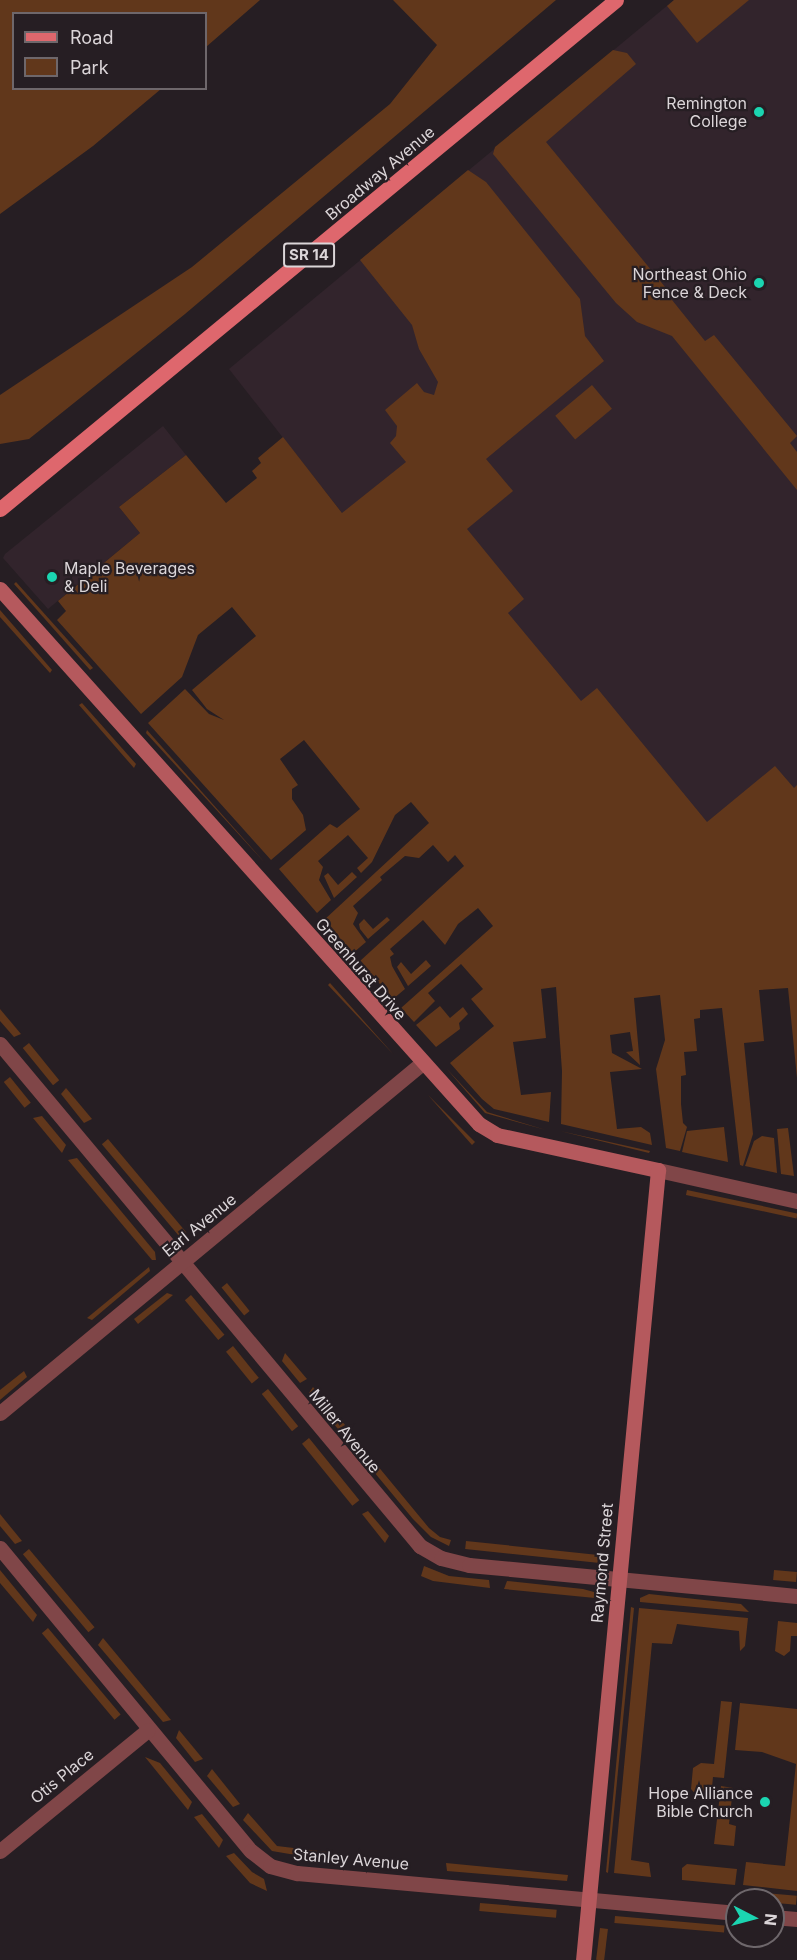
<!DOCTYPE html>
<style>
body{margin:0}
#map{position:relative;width:797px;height:1960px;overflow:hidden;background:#261e23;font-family:Inter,sans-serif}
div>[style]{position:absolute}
.built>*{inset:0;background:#32242c}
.green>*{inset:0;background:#61371b;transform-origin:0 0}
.street>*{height:15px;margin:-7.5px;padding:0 7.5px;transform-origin:7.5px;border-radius:7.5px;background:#804648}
.secondary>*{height:15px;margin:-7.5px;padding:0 7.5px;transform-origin:7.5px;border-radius:7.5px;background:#b5595d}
.primary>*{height:15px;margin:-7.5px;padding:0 7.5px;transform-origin:7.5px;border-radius:7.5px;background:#de676d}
.dots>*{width:16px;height:16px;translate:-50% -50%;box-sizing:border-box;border:3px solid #261e23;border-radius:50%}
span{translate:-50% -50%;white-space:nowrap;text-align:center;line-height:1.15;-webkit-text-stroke:4.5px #261e23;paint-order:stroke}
.shield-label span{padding:2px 4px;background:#261e23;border:2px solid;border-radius:4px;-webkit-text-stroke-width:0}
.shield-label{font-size:15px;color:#dbd5d8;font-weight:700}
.poi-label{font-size:16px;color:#dbd5d8}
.right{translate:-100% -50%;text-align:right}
.left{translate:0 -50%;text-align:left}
.street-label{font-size:16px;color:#dbd5d8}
.legend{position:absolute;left:12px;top:12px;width:195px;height:78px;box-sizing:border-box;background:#261e23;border:2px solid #6e676b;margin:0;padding:8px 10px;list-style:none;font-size:18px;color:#dbd5d8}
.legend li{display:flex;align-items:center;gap:12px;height:30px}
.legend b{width:30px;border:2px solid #6e676b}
.north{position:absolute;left:725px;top:1888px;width:60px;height:60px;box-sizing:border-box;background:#261e23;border:2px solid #6e676b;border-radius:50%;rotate:96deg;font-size:16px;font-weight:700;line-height:24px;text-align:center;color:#dbd5d8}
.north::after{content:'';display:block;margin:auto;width:21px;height:27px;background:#1bd5b1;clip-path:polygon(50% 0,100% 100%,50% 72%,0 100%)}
</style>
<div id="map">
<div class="built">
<i style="clip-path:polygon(674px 0,797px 0,797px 910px,342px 513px,229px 369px)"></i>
<i style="clip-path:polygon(163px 426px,186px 455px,119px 507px,140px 533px,48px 609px,3px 558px,5px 554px)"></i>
</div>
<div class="green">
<i style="clip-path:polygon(0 0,260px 0,206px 47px,206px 14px,14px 14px,14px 88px,161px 89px,93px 146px,0 214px)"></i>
<i style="clip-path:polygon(393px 0,556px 0,185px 314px,29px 439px,0 444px,0 395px,192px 267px,390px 104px,437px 45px)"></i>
<i style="clip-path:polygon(674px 0,749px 0,697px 43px,667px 6px)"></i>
<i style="clip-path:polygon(613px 50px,627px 53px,636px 64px,546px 142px,670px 293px,668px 295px,705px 341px,714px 335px,797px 436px,790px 443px,797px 452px,797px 490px,672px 336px,637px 322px,616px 303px,493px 154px,495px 147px)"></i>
<i style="clip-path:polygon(468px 170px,486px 182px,580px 299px,585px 336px,604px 361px,486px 459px,513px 491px,467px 529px,524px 599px,508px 613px,581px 701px,597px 688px,707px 822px,775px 766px,794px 788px,797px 785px,797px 1078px,788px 988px,759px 990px,764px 1041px,744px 1043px,753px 1134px,743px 1166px,740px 1165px,722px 1008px,700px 1010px,700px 1018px,694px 1019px,697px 1051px,684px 1052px,686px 1075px,681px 1076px,681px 1104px,683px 1123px,687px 1127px,680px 1151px,666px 1148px,656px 1069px,665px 1040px,660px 995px,634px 998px,640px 1065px,626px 1052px,633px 1051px,630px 1032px,610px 1035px,612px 1053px,642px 1069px,610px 1072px,617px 1129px,641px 1127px,650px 1133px,652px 1145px,561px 1124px,562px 1071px,556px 987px,541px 989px,546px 1038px,513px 1042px,521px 1095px,551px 1092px,549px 1122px,494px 1109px,482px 1099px,450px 1063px,494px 1026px,471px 999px,483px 989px,461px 964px,428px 993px,435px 1001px,414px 1022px,401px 1008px,493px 926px,478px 908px,458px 924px,445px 945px,423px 920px,390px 949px,394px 954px,390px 957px,392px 966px,405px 989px,393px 999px,360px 961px,464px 866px,455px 855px,448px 862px,433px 845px,419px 858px,405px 856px,380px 877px,382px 880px,353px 906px,358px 913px,353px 924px,366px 942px,353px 953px,324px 920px,429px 823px,411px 802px,395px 815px,372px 862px,361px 873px,357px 868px,368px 858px,348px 835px,318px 861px,323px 867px,319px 880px,331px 900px,317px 913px,279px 869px,330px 824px,337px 828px,360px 809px,304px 740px,280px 759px,298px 785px,292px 789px,292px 799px,303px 815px,306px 830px,271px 860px,148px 723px,185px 689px,209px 714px,224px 720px,207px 709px,192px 690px,256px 636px,232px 607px,198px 635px,182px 677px,141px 714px,57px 620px,66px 611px,58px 601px,140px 533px,119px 507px,186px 455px,226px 503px,257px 478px,252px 471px,261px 463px,258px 458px,283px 437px,342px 513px,406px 462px,390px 443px,396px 436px,397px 426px,385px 410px,417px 383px,424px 392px,434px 395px,438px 382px,419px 349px,412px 325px,360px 260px)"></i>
<i style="left:592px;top:385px;width:31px;height:48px;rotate:50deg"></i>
<i style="clip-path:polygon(16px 582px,93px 668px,90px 670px,14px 584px)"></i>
<i style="clip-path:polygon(0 610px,52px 670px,50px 673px,0 617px)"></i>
<i style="clip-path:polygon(82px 703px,136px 764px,134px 768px,79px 705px)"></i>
<i style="clip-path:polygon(147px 730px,265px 863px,146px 733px)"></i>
<i style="clip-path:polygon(352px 872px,357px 877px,334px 898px,324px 876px,328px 873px,338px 885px)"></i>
<i style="clip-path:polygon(387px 917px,390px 920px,368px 939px,360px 929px,359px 924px,364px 919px,373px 929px)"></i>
<i style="clip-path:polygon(426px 960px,431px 966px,408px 986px,397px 967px,401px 962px,411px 974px)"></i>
<i style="clip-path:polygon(330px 983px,394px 1055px,328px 985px)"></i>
<i style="clip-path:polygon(440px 1006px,450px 1018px,463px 1007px,468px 1014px,459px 1023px,460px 1029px,436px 1047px,416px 1025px)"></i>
<i style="clip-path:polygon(0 1009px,21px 1034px,14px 1037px,0 1021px)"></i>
<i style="left:29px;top:1043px;width:48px;height:8px;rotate:51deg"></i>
<i style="clip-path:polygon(446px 1068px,487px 1112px,546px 1130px,485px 1113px)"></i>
<i style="left:10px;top:1077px;width:33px;height:8px;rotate:51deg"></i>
<i style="clip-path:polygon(66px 1088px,92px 1119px,84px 1123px,61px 1094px)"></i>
<i style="clip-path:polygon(428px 1095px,475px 1142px,472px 1145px)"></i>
<i style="clip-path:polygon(42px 1116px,66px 1145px,62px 1153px,33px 1118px)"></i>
<i style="clip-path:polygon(724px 1127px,728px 1162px,682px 1152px,687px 1131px)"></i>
<i style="clip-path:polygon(788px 1128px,794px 1176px,781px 1174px,777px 1129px)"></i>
<i style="clip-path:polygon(560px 1131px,650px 1151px,649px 1153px)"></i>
<i style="clip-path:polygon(762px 1136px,774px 1138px,777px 1173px,745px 1166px,754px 1141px)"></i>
<i style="left:108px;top:1139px;width:122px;height:8px;rotate:50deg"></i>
<i style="clip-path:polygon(77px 1158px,155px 1252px,156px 1260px,152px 1260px,68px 1160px)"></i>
<i style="left:687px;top:1190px;width:113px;height:5px;rotate:12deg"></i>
<i style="clip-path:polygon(149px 1267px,150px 1271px,92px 1320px,87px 1318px)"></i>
<i style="left:227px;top:1283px;width:36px;height:7px;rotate:51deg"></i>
<i style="clip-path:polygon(167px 1293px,173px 1295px,138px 1324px,134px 1319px)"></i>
<i style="left:191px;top:1295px;width:52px;height:8px;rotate:50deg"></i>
<i style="left:233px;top:1346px;width:41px;height:9px;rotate:51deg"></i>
<i style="clip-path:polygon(285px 1353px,307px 1379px,300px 1383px,282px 1361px)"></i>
<i style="clip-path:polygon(24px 1371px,27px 1377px,0 1400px,0 1390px)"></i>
<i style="clip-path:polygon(313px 1387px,345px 1425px,338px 1429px,309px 1393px)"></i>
<i style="left:268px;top:1389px;width:48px;height:8px;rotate:51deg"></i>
<i style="clip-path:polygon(353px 1436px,429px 1528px,440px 1537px,451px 1540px,449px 1546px,431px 1537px,413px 1519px,350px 1443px)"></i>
<i style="left:309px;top:1438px;width:80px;height:9px;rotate:51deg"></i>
<i style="clip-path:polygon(368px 1511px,389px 1536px,385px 1543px,362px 1514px)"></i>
<i style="clip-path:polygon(0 1514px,22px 1541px,15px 1544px,0 1526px)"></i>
<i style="left:466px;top:1541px;width:133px;height:8px;rotate:6deg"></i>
<i style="left:29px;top:1549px;width:102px;height:8px;rotate:50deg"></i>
<i style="clip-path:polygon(424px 1566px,449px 1576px,489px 1580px,490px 1588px,433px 1581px,421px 1576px)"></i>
<i style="clip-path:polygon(0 1570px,37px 1615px,33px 1622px,0 1583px)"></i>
<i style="left:774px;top:1570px;width:23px;height:10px;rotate:5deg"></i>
<i style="clip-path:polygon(507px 1581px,583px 1589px,594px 1592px,595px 1598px,504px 1589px)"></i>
<i style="clip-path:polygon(649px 1594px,741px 1604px,749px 1612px,640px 1602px,640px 1598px)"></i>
<i style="clip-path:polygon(631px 1607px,634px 1608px,608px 1873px,606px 1872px)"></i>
<i style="clip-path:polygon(639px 1608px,748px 1618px,745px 1646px,740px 1651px,739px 1631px,677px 1624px,672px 1644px,652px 1643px,631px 1860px,649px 1863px,651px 1877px,614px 1873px)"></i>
<i style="clip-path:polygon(778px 1621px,797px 1623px,797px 1636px,791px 1636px,790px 1651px,784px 1656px,775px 1651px)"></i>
<i style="left:48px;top:1628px;width:113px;height:8px;rotate:50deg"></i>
<i style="clip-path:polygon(103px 1638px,171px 1720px,163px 1722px,98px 1645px)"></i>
<i style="clip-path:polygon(721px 1701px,732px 1702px,724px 1778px,713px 1777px,711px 1798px,698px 1797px,691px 1789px,693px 1768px,701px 1763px,714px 1764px)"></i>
<i style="clip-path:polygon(740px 1703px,797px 1709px,797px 1891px,743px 1885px,746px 1862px,785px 1866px,796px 1764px,762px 1752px,735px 1750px)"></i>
<i style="clip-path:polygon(179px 1730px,203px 1759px,195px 1762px,176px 1738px)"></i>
<i style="clip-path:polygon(145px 1757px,160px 1763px,192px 1802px,188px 1810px)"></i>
<i style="clip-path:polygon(212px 1769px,240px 1804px,233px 1807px,207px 1776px)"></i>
<i style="clip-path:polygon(721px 1786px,733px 1788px,729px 1824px,736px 1826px,734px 1846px,714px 1844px)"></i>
<i style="clip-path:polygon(248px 1813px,277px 1846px,327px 1852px,325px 1860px,272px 1851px,243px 1820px)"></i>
<i style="clip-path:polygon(202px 1814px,223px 1840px,219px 1848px,194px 1817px)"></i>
<i style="clip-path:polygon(234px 1853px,252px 1872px,264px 1879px,267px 1891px,250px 1883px,226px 1856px)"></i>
<i style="clip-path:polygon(446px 1863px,568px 1875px,567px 1881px,447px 1871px)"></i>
<i style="clip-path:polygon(687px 1864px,737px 1869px,735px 1885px,682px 1880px,682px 1868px)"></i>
<i style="left:743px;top:1891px;width:54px;height:9px;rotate:5deg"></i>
<i style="left:480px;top:1903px;width:77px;height:8px;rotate:5deg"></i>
<i style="left:615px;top:1916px;width:110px;height:7px;rotate:5deg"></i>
<i style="left:600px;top:1928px;width:8px;height:32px;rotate:7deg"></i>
</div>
<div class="street">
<i style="left:0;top:1044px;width:655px;rotate:50.08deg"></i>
<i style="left:420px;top:1546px;width:24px;rotate:30deg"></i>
<i style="left:441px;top:1558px;width:29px;rotate:14deg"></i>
<i style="left:469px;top:1565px;width:329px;rotate:5.4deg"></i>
<i style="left:658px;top:1170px;width:142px;rotate:12.6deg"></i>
<i style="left:0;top:1413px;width:547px;rotate:-39.66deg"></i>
<i style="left:0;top:1548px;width:393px;rotate:50.4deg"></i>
<i style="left:251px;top:1851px;width:24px;rotate:38deg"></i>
<i style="left:270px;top:1866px;width:28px;rotate:15deg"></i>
<i style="left:297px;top:1873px;width:442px;rotate:5.2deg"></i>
<i style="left:0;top:1851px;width:191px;rotate:-39.3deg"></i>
<i style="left:773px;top:1917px;width:24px;rotate:5deg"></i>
</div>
<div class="secondary">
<i style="left:0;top:589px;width:718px;rotate:48.16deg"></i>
<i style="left:479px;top:1124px;width:21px;rotate:31deg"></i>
<i style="left:497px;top:1135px;width:165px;rotate:12.3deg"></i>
<i style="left:658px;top:1170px;width:794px;rotate:95.42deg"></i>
</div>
<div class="primary">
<i style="left:0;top:509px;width:799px;rotate:-39.57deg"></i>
</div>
<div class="dots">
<i style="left:759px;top:112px;background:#1bd5b1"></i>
<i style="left:759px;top:283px;background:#1bd5b1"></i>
<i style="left:52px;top:577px;background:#1bd5b1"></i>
<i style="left:765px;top:1802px;background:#1bd5b1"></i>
</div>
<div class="shield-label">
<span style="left:309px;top:255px">SR 14</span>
</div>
<div class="poi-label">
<span class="right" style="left:747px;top:112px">Remington<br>College</span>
<span class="right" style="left:747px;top:283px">Northeast Ohio<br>Fence &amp; Deck</span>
<span class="left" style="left:64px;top:577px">Maple Beverages<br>&amp; Deli</span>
<span class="right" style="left:753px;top:1802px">Hope Alliance<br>Bible Church</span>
</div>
<div class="street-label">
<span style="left:380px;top:173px;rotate:-40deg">Broadway Avenue</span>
<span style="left:361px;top:969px;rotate:49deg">Greenhurst Drive</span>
<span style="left:199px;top:1225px;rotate:-39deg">Earl Avenue</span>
<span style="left:345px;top:1431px;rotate:51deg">Miller Avenue</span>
<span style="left:602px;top:1563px;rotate:-85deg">Raymond Street</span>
<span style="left:62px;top:1776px;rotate:-39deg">Otis Place</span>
<span style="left:351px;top:1859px;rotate:5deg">Stanley Avenue</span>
</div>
<ul class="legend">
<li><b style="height:8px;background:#de676d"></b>Road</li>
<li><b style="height:16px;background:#61371b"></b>Park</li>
</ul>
<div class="north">N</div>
</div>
